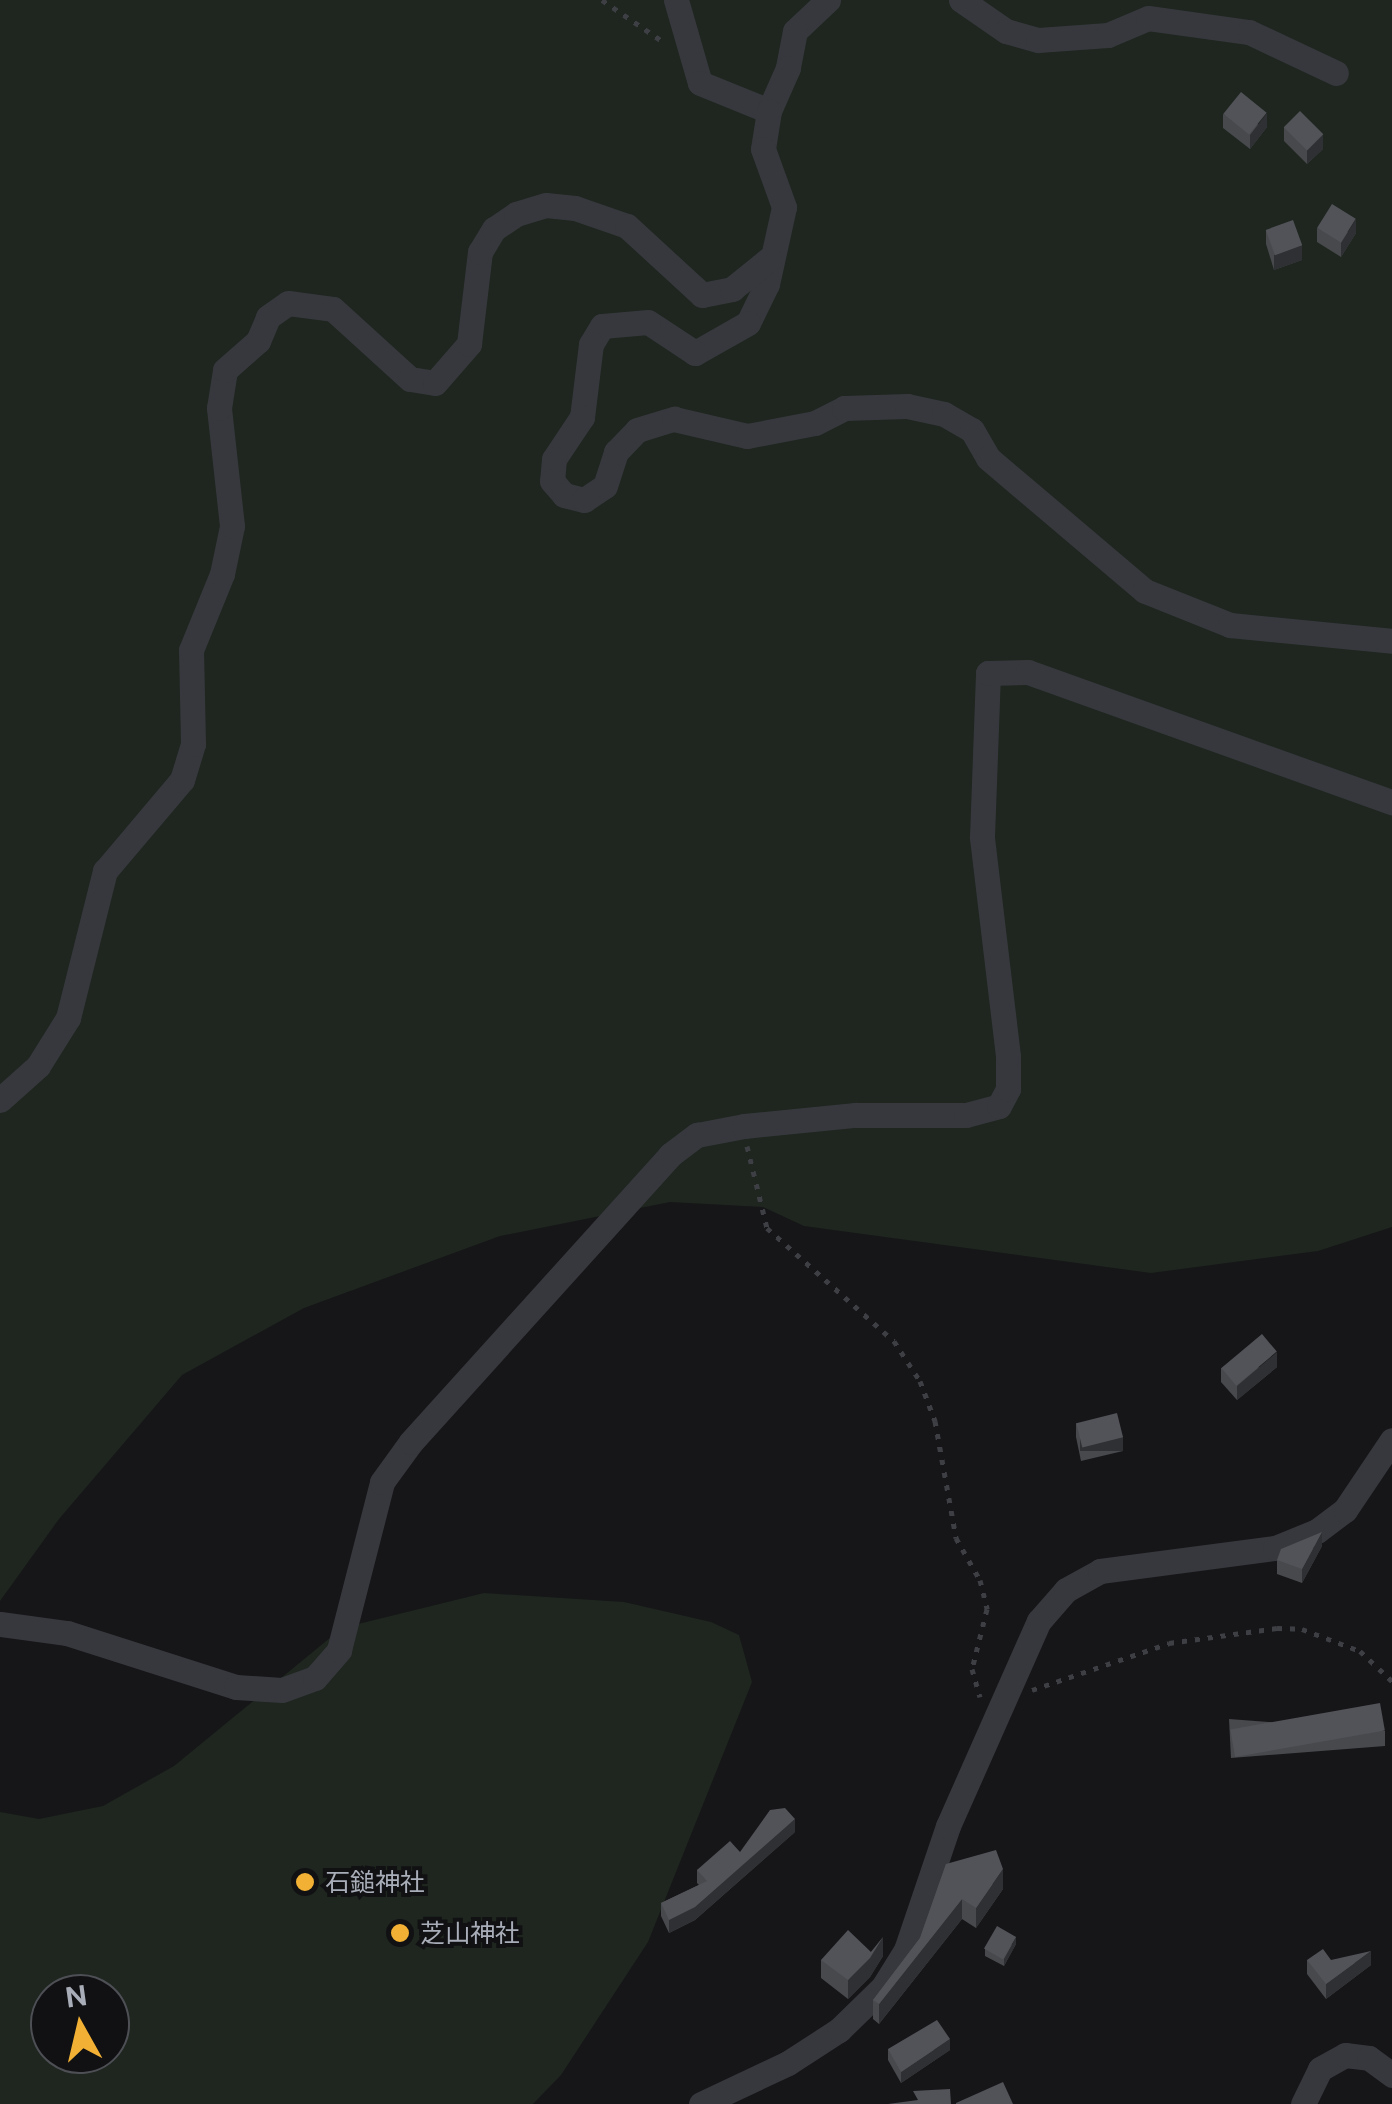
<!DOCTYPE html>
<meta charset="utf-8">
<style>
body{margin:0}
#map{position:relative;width:1392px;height:2104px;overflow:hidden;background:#161618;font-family:"Public Sans","Noto Sans JP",sans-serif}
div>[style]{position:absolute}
.green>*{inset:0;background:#1e261f}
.path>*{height:5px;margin-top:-2.5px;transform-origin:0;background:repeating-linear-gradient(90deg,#3d3f44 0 5px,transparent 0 13px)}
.minor>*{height:25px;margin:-12.5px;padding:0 12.5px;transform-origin:12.5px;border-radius:12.5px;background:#37383d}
.wall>*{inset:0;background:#47494d}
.shaded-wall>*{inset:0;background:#2f3033;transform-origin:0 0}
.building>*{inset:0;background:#525359;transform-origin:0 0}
.dots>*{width:28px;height:28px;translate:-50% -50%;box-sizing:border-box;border:5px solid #111113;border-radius:50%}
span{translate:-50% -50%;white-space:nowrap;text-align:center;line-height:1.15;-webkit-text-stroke:8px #111113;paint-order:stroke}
.poi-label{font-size:25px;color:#a8adb8}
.left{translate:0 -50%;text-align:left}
.north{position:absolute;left:30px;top:1974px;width:100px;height:100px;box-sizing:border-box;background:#111113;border:2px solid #4d4f55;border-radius:50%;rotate:352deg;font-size:28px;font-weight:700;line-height:40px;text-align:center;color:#a8adb8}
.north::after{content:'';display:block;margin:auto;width:35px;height:45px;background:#f2b134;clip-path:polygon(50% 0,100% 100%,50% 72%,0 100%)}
</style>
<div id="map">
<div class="green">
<i style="clip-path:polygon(0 0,1392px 0,1392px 1227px,1318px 1251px,1151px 1273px,804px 1226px,763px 1207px,670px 1202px,500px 1236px,304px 1308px,182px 1375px,59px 1519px,0 1601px)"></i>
<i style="clip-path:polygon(evenodd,484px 1593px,624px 1602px,711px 1622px,739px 1635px,752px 1682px,648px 1942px,561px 2075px,533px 2104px,0 2104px,0 1812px,39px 1819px,103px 1806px,174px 1766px,342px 1628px,484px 1593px,50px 1994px,110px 1994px,110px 2054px,50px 2054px,50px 1994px)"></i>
</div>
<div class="path">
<i style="left:602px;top:0;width:76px;rotate:34.3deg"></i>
<i style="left:747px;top:1146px;width:84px;rotate:76.3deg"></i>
<i style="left:767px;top:1228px;width:170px;rotate:41.7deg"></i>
<i style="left:894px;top:1341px;width:48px;rotate:57deg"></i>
<i style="left:920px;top:1381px;width:43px;rotate:69.4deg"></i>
<i style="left:935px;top:1421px;width:119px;rotate:79.8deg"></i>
<i style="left:956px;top:1538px;width:48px;rotate:60.3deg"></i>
<i style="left:980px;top:1580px;width:30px;rotate:76deg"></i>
<i style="left:987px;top:1609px;width:62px;rotate:104deg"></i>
<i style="left:972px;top:1669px;width:29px;rotate:74deg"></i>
<i style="left:1032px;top:1690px;width:145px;rotate:-18.9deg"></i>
<i style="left:1169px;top:1643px;width:109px;rotate:-7.9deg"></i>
<i style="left:1277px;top:1628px;width:25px;rotate:2deg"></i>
<i style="left:1302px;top:1629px;width:62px;rotate:20.8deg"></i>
<i style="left:1360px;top:1651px;width:44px;rotate:43.2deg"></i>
</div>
<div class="minor">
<i style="left:676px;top:0;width:86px;rotate:73.9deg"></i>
<i style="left:700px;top:83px;width:74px;rotate:22.1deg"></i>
<i style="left:828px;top:0;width:45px;rotate:136.8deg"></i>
<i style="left:795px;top:31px;width:38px;rotate:101deg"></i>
<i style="left:788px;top:68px;width:47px;rotate:113.8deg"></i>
<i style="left:769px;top:111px;width:38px;rotate:99deg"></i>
<i style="left:763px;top:149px;width:62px;rotate:70.1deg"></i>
<i style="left:784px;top:207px;width:79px;rotate:102.4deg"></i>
<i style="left:767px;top:284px;width:43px;rotate:116deg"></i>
<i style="left:748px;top:323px;width:61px;rotate:150.5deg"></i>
<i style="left:695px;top:353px;width:56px;rotate:-146.6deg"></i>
<i style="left:648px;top:322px;width:46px;rotate:175deg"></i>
<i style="left:602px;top:326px;width:21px;rotate:121deg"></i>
<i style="left:591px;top:344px;width:74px;rotate:97deg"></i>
<i style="left:582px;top:417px;width:50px;rotate:123.7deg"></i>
<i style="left:554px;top:459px;width:22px;rotate:95deg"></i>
<i style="left:552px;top:481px;width:18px;rotate:49deg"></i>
<i style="left:564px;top:495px;width:21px;rotate:14deg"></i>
<i style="left:584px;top:500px;width:25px;rotate:-34deg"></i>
<i style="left:605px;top:486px;width:36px;rotate:-72deg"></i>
<i style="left:616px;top:452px;width:30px;rotate:-46deg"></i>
<i style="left:637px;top:430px;width:39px;rotate:-17deg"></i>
<i style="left:674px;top:419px;width:75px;rotate:13.1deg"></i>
<i style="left:747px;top:436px;width:69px;rotate:-10.8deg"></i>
<i style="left:815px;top:423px;width:33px;rotate:-27deg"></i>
<i style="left:844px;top:408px;width:63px;rotate:-1.8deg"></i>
<i style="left:907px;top:406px;width:38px;rotate:12deg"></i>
<i style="left:944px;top:414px;width:32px;rotate:30deg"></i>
<i style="left:972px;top:430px;width:32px;rotate:60deg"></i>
<i style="left:988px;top:458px;width:206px;rotate:40.3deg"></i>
<i style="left:1145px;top:591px;width:92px;rotate:21.8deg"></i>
<i style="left:1230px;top:625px;width:163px;rotate:5.6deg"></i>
<i style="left:961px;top:0;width:55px;rotate:34.6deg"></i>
<i style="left:1006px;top:31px;width:33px;rotate:16deg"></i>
<i style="left:1038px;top:40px;width:70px;rotate:-4.1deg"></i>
<i style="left:1108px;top:35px;width:43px;rotate:-23deg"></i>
<i style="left:1148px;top:18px;width:102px;rotate:7.9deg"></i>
<i style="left:1249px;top:32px;width:96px;rotate:25.2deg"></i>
<i style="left:0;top:1100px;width:51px;rotate:-41.8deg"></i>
<i style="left:38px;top:1066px;width:57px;rotate:-58deg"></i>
<i style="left:68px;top:1018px;width:152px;rotate:-75.9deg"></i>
<i style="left:105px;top:871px;width:119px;rotate:-49.8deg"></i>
<i style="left:182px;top:780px;width:38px;rotate:-73deg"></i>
<i style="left:193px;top:744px;width:94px;rotate:-91.2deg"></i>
<i style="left:191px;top:650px;width:82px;rotate:-67.8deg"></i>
<i style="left:222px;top:574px;width:49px;rotate:-78.2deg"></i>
<i style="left:232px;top:526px;width:119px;rotate:-96.3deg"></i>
<i style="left:219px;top:408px;width:38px;rotate:-81deg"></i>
<i style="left:225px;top:370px;width:44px;rotate:-41.3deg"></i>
<i style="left:258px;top:341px;width:26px;rotate:-67deg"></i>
<i style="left:268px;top:317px;width:24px;rotate:-35deg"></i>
<i style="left:288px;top:303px;width:45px;rotate:7.6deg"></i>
<i style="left:333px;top:309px;width:104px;rotate:42.3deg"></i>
<i style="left:410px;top:379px;width:25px;rotate:9deg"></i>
<i style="left:435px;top:383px;width:52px;rotate:-48.9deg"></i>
<i style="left:469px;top:344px;width:93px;rotate:-83.2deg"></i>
<i style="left:480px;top:252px;width:27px;rotate:-59deg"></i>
<i style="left:494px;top:229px;width:27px;rotate:-34deg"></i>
<i style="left:516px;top:214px;width:31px;rotate:-17deg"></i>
<i style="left:546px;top:205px;width:29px;rotate:6deg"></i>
<i style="left:575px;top:208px;width:55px;rotate:19.1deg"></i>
<i style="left:627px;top:226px;width:102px;rotate:42.6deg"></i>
<i style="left:702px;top:295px;width:31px;rotate:-11deg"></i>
<i style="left:732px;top:289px;width:48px;rotate:-39deg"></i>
<i style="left:0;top:1624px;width:68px;rotate:7.7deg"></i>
<i style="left:67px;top:1633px;width:177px;rotate:17.7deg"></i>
<i style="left:236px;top:1687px;width:46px;rotate:3.7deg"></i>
<i style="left:282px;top:1690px;width:35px;rotate:-20deg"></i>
<i style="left:315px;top:1678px;width:37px;rotate:-49deg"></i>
<i style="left:339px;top:1650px;width:173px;rotate:-75.6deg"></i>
<i style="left:382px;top:1482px;width:49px;rotate:-54.1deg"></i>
<i style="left:411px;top:1442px;width:387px;rotate:-47.9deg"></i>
<i style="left:670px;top:1155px;width:34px;rotate:-37deg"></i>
<i style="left:697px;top:1135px;width:48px;rotate:-10.8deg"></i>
<i style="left:744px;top:1126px;width:112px;rotate:-5.7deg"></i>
<i style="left:855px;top:1115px;width:111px"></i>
<i style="left:966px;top:1115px;width:34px;rotate:-15deg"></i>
<i style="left:999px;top:1106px;width:19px;rotate:-62deg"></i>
<i style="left:1008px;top:1089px;width:33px;rotate:-90deg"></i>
<i style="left:1008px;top:1056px;width:221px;rotate:-96.8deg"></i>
<i style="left:982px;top:837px;width:164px;rotate:-87.9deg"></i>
<i style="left:988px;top:673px;width:40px;rotate:-1.4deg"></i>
<i style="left:1028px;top:672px;width:387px;rotate:19.7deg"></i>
<i style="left:701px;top:2104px;width:96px;rotate:-25.2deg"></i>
<i style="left:788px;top:2063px;width:61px;rotate:-32.9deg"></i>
<i style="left:839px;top:2030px;width:62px;rotate:-44.3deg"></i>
<i style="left:883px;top:1987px;width:44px;rotate:-58.1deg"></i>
<i style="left:906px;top:1950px;width:131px;rotate:-71.3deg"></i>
<i style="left:948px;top:1826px;width:224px;rotate:-66.1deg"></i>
<i style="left:1039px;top:1621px;width:41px;rotate:-48.9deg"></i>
<i style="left:1066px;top:1590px;width:39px;rotate:-29deg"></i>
<i style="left:1100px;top:1571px;width:177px;rotate:-7.5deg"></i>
<i style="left:1275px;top:1548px;width:45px;rotate:-22deg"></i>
<i style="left:1317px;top:1531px;width:35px;rotate:-37deg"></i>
<i style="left:1345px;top:1510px;width:84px;rotate:-56.1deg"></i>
<i style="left:1303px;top:2104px;width:39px;rotate:-64deg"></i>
<i style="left:1320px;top:2069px;width:29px;rotate:-29deg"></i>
<i style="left:1345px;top:2055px;width:24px;rotate:7deg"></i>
<i style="left:1369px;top:2058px;width:29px;rotate:36deg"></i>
</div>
<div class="wall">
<i style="clip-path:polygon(1223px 114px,1267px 127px,1250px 149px,1223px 128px)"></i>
<i style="clip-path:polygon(1284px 127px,1323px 149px,1307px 164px,1284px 141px)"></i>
<i style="clip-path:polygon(1317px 228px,1356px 233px,1341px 257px,1317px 242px)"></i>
<i style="clip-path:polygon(1266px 230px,1302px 260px,1274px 270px,1266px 244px)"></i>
<i style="clip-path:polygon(1277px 1367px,1237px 1400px,1221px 1382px,1221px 1368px)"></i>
<i style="clip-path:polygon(1076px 1423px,1123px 1451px,1081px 1461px,1076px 1437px)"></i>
<i style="clip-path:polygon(1322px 1546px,1302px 1583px,1277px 1574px,1277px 1560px)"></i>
<i style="clip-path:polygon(1229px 1719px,1385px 1731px,1385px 1746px,1231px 1758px)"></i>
<i style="clip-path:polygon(795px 1832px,695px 1920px,669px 1933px,661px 1916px,661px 1903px,699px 1885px,697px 1883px,697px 1870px)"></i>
<i style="clip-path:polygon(946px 1864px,1003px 1889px,976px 1928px,962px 1919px,879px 2024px,873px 2019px,873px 2000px,920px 1938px)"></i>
<i style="clip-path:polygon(1016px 1944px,1004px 1966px,985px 1956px,985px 1949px)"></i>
<i style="clip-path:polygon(871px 1952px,883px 1956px,870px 1977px,848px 1999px,821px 1978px,821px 1960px)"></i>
<i style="clip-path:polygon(1307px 1960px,1331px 1960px,1371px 1965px,1326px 1999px,1307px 1974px)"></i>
<i style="clip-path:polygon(888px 2049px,950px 2050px,901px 2083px,888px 2060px)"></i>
</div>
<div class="shaded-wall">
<i style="clip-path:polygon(1267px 113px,1267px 127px,1250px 149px,1250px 135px)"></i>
<i style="clip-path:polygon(1323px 134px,1323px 149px,1307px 164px,1307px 150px)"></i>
<i style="clip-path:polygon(1356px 219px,1356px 233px,1341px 257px,1341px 243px)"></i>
<i style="clip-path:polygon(1302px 245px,1302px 260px,1274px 270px,1274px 255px)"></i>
<i style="clip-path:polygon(1277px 1352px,1277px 1367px,1237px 1400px,1237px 1386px)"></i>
<i style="left:1123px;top:1437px;width:14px;height:43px;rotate:90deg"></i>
<i style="clip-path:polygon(1322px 1532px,1322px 1546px,1302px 1583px,1302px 1569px)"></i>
<i style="clip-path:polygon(795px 1819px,795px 1832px,695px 1920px,669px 1933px,669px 1920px)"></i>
<i style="clip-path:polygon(1003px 1869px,1003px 1889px,976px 1928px,976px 1908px)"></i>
<i style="clip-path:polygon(962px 1899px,962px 1919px,879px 2024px,879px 2004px)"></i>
<i style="clip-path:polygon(883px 1937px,883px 1956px,870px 1977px,848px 1999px,848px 1980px)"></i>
<i style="clip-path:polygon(1016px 1937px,1016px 1944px,1004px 1966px,1004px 1959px)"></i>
<i style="clip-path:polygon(1371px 1951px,1371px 1965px,1326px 1999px,1326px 1984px)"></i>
<i style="clip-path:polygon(950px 2039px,950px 2050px,901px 2083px,901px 2072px)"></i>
</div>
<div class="building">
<i style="left:1241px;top:92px;width:33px;height:28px;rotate:39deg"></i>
<i style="left:1300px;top:111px;width:33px;height:23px;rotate:45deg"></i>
<i style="left:1332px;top:204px;width:28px;height:28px;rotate:32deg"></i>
<i style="left:1293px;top:220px;width:27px;height:29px;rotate:70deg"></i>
<i style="left:1262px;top:1334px;width:23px;height:53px;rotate:50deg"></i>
<i style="left:1117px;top:1413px;width:25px;height:42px;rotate:76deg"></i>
<i style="clip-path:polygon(1322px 1532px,1302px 1569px,1277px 1560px,1281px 1549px)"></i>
<i style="left:1380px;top:1703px;width:28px;height:152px;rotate:80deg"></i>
<i style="clip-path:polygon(785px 1808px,795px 1819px,695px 1907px,669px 1920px,661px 1903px,707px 1881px,697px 1870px,730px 1841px,740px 1852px,770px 1810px)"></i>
<i style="clip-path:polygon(996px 1850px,1003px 1869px,976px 1908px,962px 1899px,879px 2004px,873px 2000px,920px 1938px,946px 1864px)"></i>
<i style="left:997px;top:1926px;width:22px;height:26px;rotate:30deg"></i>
<i style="clip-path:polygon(848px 1930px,871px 1952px,883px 1937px,870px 1958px,848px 1980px,821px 1960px)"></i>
<i style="clip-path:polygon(1323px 1949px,1331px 1960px,1371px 1951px,1326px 1984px,1307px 1960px)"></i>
<i style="clip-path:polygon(937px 2020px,950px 2039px,901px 2072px,888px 2049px)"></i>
<i style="clip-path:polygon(1003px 2082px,1013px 2104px,956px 2104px,956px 2103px)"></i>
<i style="clip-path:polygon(950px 2089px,951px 2104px,888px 2104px,918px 2100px,913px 2091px)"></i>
</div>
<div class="dots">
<i style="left:305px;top:1882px;background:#f2b134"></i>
<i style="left:400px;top:1933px;background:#f2b134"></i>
</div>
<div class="poi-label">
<span class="left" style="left:325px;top:1882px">石鎚神社</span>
<span class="left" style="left:420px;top:1933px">芝山神社</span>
</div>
<div class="north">N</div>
</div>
